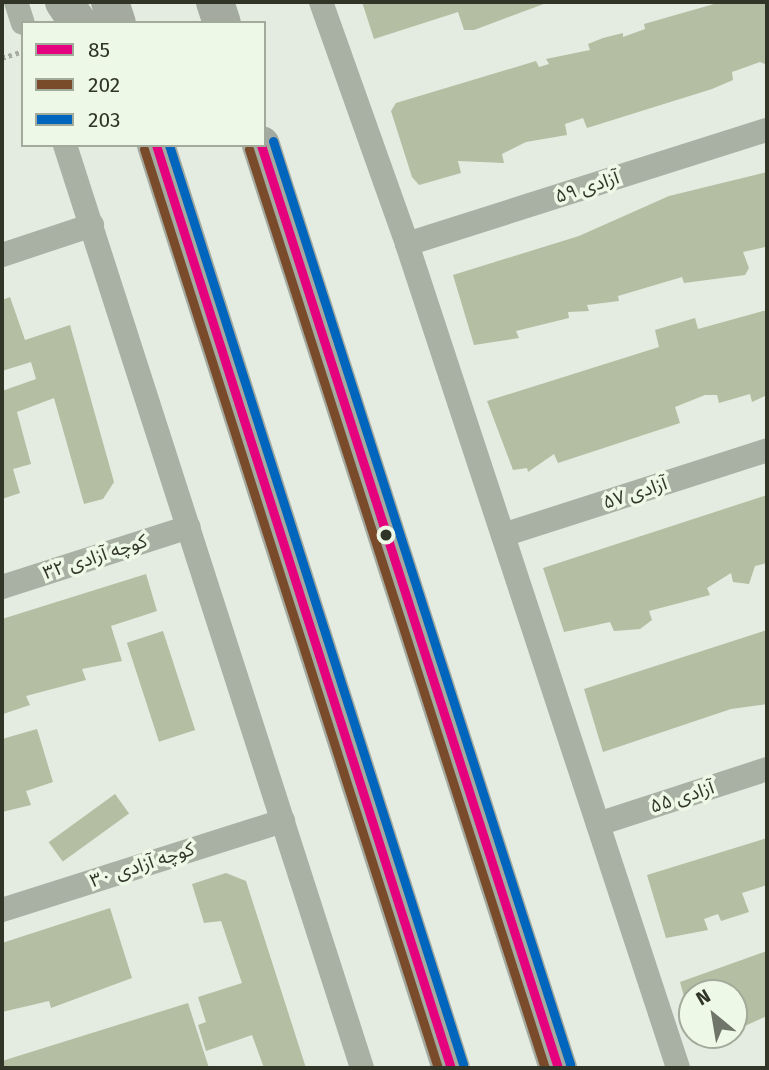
<!DOCTYPE html>
<meta charset="utf-8">
<style>
body{margin:0}
#map{position:relative;width:769px;height:1070px;overflow:hidden;background:#e4ebe0;font-family:"Fira Sans","Noto Sans Arabic",sans-serif}
div>[style]{position:absolute}
.building>*{inset:0;background:#b4bea2;transform-origin:0 0}
.path>*{height:4.5px;margin-top:-2.25px;transform-origin:0;background:repeating-linear-gradient(90deg,#a7aca2 0 3.5px,transparent 0 7px)}
.minor>*{height:24px;margin:-12px;padding:0 12px;transform-origin:12px;border-radius:12px;background:#a9b0a4}
.trunk>*{height:38px;margin:-19px;padding:0 19px;transform-origin:19px;border-radius:19px;background:#a4aa9f}
.bus-1>*{height:9px;margin:-4.5px;padding:0 4.5px;transform-origin:4.5px;border-radius:4.5px;background:#e5007d}
.bus-2>*{height:9px;margin:-4.5px;padding:0 4.5px;transform-origin:4.5px;border-radius:4.5px;background:#7a4b2a}
.bus-3>*{height:9px;margin:-4.5px;padding:0 4.5px;transform-origin:4.5px;border-radius:4.5px;background:#0065bd}
.dots>*{width:19px;height:19px;translate:-50% -50%;box-sizing:border-box;border:4px solid #eef8e7;border-radius:50%}
span{translate:-50% -50%;white-space:nowrap;text-align:center;line-height:1.15;-webkit-text-stroke:7px #eef8e7;paint-order:stroke}
.street-label{font-size:19px;color:#303528}
.frame{position:absolute;inset:0;border:4px solid #303528;pointer-events:none}
.legend{position:absolute;left:21px;top:21px;width:245px;height:126px;box-sizing:border-box;background:#eef8e7;border:2px solid #a2aa9b;margin:0;padding:9px 12px;list-style:none;font-size:21px;color:#303528}
.legend li{display:flex;align-items:center;gap:14px;height:35px}
.legend b{width:35px;border:2px solid #a2aa9b}
.north{position:absolute;left:678px;top:979px;width:70px;height:70px;box-sizing:border-box;background:#eef8e7;border:2px solid #a2aa9b;border-radius:50%;rotate:330deg;font-size:19px;font-weight:700;line-height:28px;text-align:center;color:#303528}
.north::after{content:'';display:block;margin:auto;width:24px;height:32px;background:#6f7568;clip-path:polygon(50% 0,100% 100%,50% 72%,0 100%)}
</style>
<div id="map">
<div class="building">
<i style="clip-path:polygon(362px 2px,549px 2px,474px 30px,464px 30px,458px 12px,374px 39px)"></i>
<i style="clip-path:polygon(721px 2px,767px 2px,767px 65px,760px 62px,732px 72px,733px 80px,712px 89px,587px 128px,583px 118px,565px 124px,567px 135px,526px 142px,502px 154px,504px 163px,458px 161px,461px 173px,419px 185px,412px 177px,391px 111px,396px 103px,536px 61px,539px 67px,549px 64px,546px 59px,590px 50px,588px 44px,603px 38px,623px 33px,623px 37px,645px 29px,644px 24px)"></i>
<i style="clip-path:polygon(767px 172px,767px 253px,765px 247px,743px 252px,749px 268px,745px 275px,684px 283px,682px 277px,618px 296px,619px 301px,587px 305px,589px 311px,568px 312px,569px 318px,516px 331px,519px 338px,474px 345px,453px 275px,579px 236px,669px 196px)"></i>
<i style="clip-path:polygon(10px 297px,25px 340px,70px 325px,114px 482px,103px 499px,84px 504px,54px 398px,17px 412px,31px 464px,13px 469px,20px 493px,2px 499px,2px 391px,36px 379px,31px 362px,2px 371px,2px 300px)"></i>
<i style="clip-path:polygon(767px 310px,765px 396px,752px 402px,750px 394px,719px 403px,717px 395px,705px 395px,675px 407px,680px 423px,558px 463px,554px 454px,528px 472px,527px 468px,513px 470px,487px 401px,659px 347px,655px 330px,695px 318px,698px 329px)"></i>
<i style="clip-path:polygon(767px 495px,767px 563px,755px 566px,749px 584px,733px 582px,731px 573px,707px 588px,710px 595px,649px 611px,652px 620px,640px 629px,614px 631px,610px 622px,564px 632px,543px 568px)"></i>
<i style="clip-path:polygon(146px 574px,157px 611px,111px 626px,122px 661px,82px 669px,86px 680px,26px 696px,30px 705px,3px 714px,2px 619px)"></i>
<i style="clip-path:polygon(767px 630px,767px 704px,731px 709px,603px 752px,584px 689px)"></i>
<i style="left:163px;top:631px;width:104px;height:38px;rotate:72deg"></i>
<i style="clip-path:polygon(37px 729px,53px 782px,26px 791px,31px 805px,2px 812px,2px 739px)"></i>
<i style="left:115px;top:794px;width:24px;height:82px;rotate:54deg"></i>
<i style="clip-path:polygon(767px 838px,767px 885px,742px 893px,749px 912px,721px 921px,718px 914px,704px 919px,708px 930px,666px 938px,647px 875px)"></i>
<i style="clip-path:polygon(226px 873px,246px 881px,306px 1068px,264px 1068px,252px 1035px,206px 1051px,198px 1025px,206px 1022px,198px 997px,242px 983px,221px 921px,204px 923px,192px 884px)"></i>
<i style="clip-path:polygon(110px 908px,132px 978px,51px 1008px,49px 1001px,2px 1012px,2px 943px)"></i>
<i style="clip-path:polygon(767px 951px,767px 1016px,734px 1031px,734px 993px,692px 993px,691px 1022px,680px 982px)"></i>
<i style="clip-path:polygon(188px 1003px,209px 1068px,2px 1068px,2px 1061px)"></i>
</div>
<div class="path">
<i style="left:2px;top:58px;width:22px;rotate:-18deg"></i>
</div>
<div class="minor">
<i style="left:16px;top:2px;width:22px;rotate:72deg"></i>
<i style="left:321px;top:2px;width:257px;rotate:70.4deg"></i>
<i style="left:407px;top:244px;width:867px;rotate:71.79deg"></i>
<i style="left:65px;top:145px;width:970px;rotate:72.16deg"></i>
<i style="left:407px;top:244px;width:378px;rotate:-17.6deg"></i>
<i style="left:2px;top:255px;width:95px;rotate:-18.4deg"></i>
<i style="left:503px;top:535px;width:277px;rotate:-17.8deg"></i>
<i style="left:2px;top:587px;width:196px;rotate:-17.8deg"></i>
<i style="left:598px;top:824px;width:178px;rotate:-18deg"></i>
<i style="left:2px;top:910px;width:295px;rotate:-17.6deg"></i>
</div>
<div class="trunk">
<i style="left:64px;top:2px;width:25px;rotate:56deg"></i>
<i style="left:110px;top:2px;width:22px;rotate:72deg"></i>
<i style="left:215px;top:2px;width:22px;rotate:72deg"></i>
<i style="left:156px;top:145px;width:969px;rotate:72.28deg"></i>
<i style="left:261px;top:145px;width:970px;rotate:72.16deg"></i>
</div>
<div class="bus-1">
<i style="left:156px;top:145px;width:969px;rotate:72.28deg"></i>
<i style="left:261px;top:145px;width:970px;rotate:72.16deg"></i>
</div>
<div class="bus-2">
<i style="left:144px;top:149px;width:965px;rotate:72.26deg"></i>
<i style="left:249px;top:149px;width:965px;rotate:72.15deg"></i>
</div>
<div class="bus-3">
<i style="left:273px;top:141px;width:970px;rotate:72.16deg"></i>
<i style="left:169px;top:145px;width:965px;rotate:72.26deg"></i>
</div>
<div class="dots">
<i style="left:386px;top:535px;background:#303528"></i>
</div>
<div class="street-label">
<span style="left:587px;top:187px;rotate:-18deg">آزادی ۵۹</span>
<span style="left:635px;top:493px;rotate:-18deg">آزادی ۵۷</span>
<span style="left:95px;top:557px;rotate:-18deg">کوچه آزادی ۳۲</span>
<span style="left:682px;top:797px;rotate:-18deg">آزادی ۵۵</span>
<span style="left:142px;top:865px;rotate:-18deg">کوچه آزادی ۳۰</span>
</div>
<div class="frame"></div>
<ul class="legend">
<li><b style="height:9px;background:#e5007d"></b>85</li>
<li><b style="height:9px;background:#7a4b2a"></b>202</li>
<li><b style="height:9px;background:#0065bd"></b>203</li>
</ul>
<div class="north">N</div>
</div>
